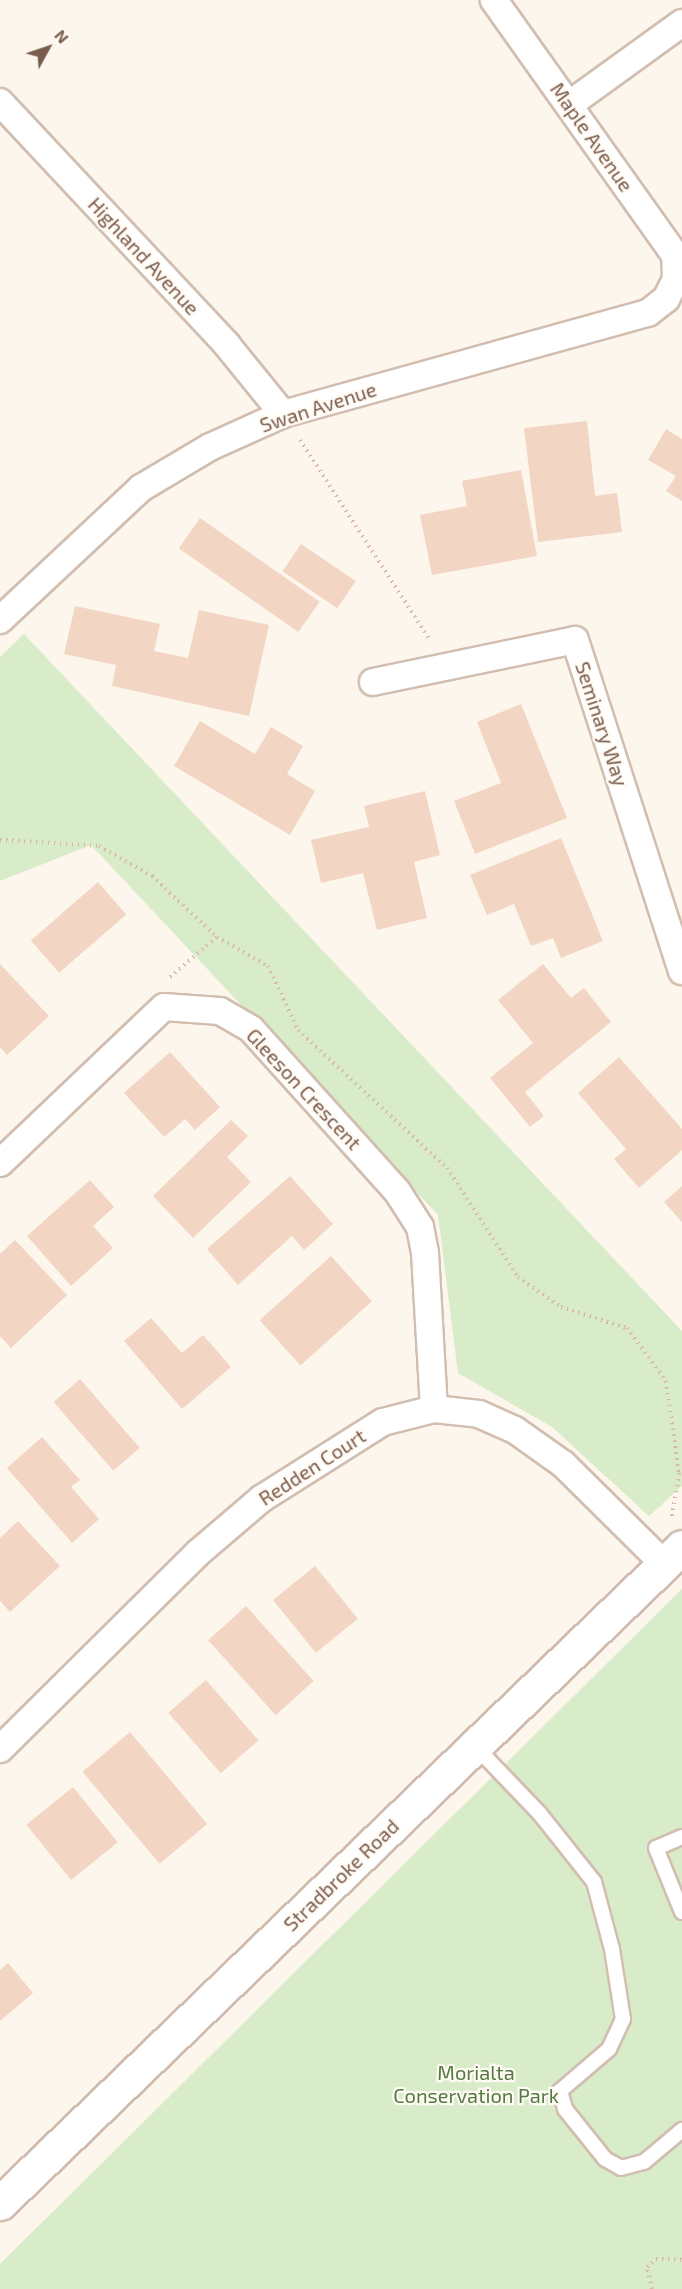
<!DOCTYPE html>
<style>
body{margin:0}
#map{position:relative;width:682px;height:2289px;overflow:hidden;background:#fdf6ec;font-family:"Exo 2",sans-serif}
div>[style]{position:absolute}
.green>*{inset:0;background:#d8ecc9}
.building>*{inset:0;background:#f3d5c3;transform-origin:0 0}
.path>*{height:4px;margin-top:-2px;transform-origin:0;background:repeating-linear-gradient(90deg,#d9b8a5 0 1.5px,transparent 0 6px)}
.roads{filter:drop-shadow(2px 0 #d1beb0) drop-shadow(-2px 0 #d1beb0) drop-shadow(0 2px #d1beb0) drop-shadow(0 -2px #d1beb0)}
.lane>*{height:14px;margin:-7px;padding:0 7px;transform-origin:7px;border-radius:7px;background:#fff}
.street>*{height:26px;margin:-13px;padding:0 13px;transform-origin:13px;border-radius:13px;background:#fff}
.secondary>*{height:33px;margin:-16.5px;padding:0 16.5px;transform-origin:16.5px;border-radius:16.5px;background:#fff}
span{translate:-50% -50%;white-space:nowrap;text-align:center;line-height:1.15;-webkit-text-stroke:4.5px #fffaf3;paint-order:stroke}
.street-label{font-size:20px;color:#7a5c4d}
.park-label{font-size:20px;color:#537a41}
.north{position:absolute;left:18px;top:18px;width:60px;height:60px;-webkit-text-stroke:4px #fffaf3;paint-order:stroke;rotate:50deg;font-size:16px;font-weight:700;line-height:24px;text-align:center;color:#7a5c4d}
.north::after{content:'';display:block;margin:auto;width:21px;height:27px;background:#7a5c4d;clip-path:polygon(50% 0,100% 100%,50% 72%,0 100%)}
</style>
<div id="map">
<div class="green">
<i style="clip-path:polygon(24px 634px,682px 1331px,682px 1486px,649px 1516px,552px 1427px,458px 1373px,438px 1215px,91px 845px,0 881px,0 657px)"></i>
<i style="clip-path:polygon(682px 1589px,682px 2289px,0 2289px,0 2264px)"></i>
</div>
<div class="building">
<i style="clip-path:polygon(587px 421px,595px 496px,617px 493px,622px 532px,538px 542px,524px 428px)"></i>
<i style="clip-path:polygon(666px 429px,682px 439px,682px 501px,666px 491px,676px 476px,648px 460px)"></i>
<i style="clip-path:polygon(521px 470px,537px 556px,432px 575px,420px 515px,467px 506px,462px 481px)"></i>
<i style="left:200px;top:518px;width:146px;height:37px;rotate:35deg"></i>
<i style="left:301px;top:544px;width:66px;height:33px;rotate:34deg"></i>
<i style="clip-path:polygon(75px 606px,160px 624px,154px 651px,188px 658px,199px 610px,269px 625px,249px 716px,112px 686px,116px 665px,64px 654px)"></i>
<i style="clip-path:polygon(521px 704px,567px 818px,475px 854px,454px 801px,501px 783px,477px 722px)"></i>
<i style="clip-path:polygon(200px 721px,255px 754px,271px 727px,303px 746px,287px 774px,315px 791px,290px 835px,174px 766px)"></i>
<i style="clip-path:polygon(425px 791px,440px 855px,414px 862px,427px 918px,377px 930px,363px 873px,321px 883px,311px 840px,369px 827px,364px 806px)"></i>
<i style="clip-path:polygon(561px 838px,603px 941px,561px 958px,553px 938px,531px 946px,514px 904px,487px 915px,470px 875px)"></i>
<i style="left:98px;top:882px;width:43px;height:89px;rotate:49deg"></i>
<i style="clip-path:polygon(0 964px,49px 1016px,7px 1055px,0 1047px)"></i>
<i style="clip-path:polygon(543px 964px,571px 998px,584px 988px,611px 1022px,525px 1092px,544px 1116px,530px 1127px,490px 1078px,533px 1043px,498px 1000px)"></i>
<i style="clip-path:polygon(170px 1052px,220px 1107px,195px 1130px,185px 1119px,164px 1137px,124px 1093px)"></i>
<i style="clip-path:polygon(619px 1057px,682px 1129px,682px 1150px,639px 1188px,614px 1159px,626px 1149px,578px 1093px)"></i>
<i style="clip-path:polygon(231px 1120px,248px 1136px,227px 1157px,251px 1182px,193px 1238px,153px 1196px)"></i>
<i style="clip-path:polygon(290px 1176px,333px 1224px,304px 1250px,292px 1236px,238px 1285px,207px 1249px)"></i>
<i style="clip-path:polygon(90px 1180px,114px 1207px,93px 1226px,113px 1248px,71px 1286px,27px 1236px)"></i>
<i style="clip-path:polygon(682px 1186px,682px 1222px,664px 1202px)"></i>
<i style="clip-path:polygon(15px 1240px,67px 1295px,11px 1348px,0 1336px,0 1254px)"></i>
<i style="left:331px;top:1256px;width:61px;height:96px;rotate:48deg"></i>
<i style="clip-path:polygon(151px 1318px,182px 1353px,203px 1335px,231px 1367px,182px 1409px,124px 1341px)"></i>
<i style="left:80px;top:1379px;width:91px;height:35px;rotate:49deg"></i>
<i style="clip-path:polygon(42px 1437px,80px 1480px,71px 1487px,99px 1519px,72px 1543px,7px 1468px)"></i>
<i style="clip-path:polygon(18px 1521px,60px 1566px,10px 1612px,0 1601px,0 1538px)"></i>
<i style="left:315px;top:1566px;width:68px;height:54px;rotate:51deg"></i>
<i style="left:246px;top:1606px;width:101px;height:51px;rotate:48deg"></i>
<i style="left:206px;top:1680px;width:80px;height:50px;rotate:49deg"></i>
<i style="left:130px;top:1732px;width:120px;height:62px;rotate:50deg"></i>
<i style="left:73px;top:1787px;width:71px;height:60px;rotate:51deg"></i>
<i style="clip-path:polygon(8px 1963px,33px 1993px,0 2021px,0 1970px)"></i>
</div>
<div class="path">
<i style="left:300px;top:440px;width:239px;rotate:57deg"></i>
<i style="left:0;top:840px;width:99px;rotate:3.5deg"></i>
<i style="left:99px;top:846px;width:61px;rotate:29.5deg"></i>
<i style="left:152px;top:876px;width:89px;rotate:43.2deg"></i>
<i style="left:170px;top:977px;width:62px;rotate:-40.4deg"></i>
<i style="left:217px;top:937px;width:59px;rotate:29.6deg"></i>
<i style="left:268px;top:966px;width:71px;rotate:64.9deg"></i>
<i style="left:298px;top:1030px;width:203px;rotate:42.8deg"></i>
<i style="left:447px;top:1168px;width:130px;rotate:56.9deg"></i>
<i style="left:518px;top:1277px;width:52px;rotate:34.9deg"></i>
<i style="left:561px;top:1307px;width:69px;rotate:17.7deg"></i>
<i style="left:627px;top:1328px;width:66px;rotate:53.7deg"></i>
<i style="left:666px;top:1381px;width:93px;rotate:82deg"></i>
<i style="left:679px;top:1473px;width:44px;rotate:99.2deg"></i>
<i style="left:652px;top:2289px;width:23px;rotate:-103deg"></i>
<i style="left:647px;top:2267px;width:12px;rotate:-42deg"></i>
<i style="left:656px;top:2259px;width:26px;rotate:2deg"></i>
</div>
<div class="roads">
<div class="lane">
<i style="left:475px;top:1746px;width:94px;rotate:46.3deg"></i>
<i style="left:540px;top:1814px;width:87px;rotate:51.5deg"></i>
<i style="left:594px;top:1882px;width:69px;rotate:75deg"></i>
<i style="left:612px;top:1949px;width:71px;rotate:81.1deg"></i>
<i style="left:623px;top:2019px;width:33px;rotate:115deg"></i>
<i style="left:609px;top:2049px;width:65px;rotate:139.4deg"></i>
<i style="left:560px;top:2091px;width:19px;rotate:74deg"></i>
<i style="left:565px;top:2109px;width:64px;rotate:51.3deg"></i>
<i style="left:605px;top:2159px;width:18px;rotate:29deg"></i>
<i style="left:621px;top:2168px;width:24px;rotate:-15deg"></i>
<i style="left:644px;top:2162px;width:50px;rotate:-40.1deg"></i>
<i style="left:682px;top:1837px;width:28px;rotate:157deg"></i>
<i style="left:656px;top:1848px;width:69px;rotate:67.9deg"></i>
</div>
<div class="street">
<i style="left:0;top:102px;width:333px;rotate:46.9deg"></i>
<i style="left:227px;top:345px;width:89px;rotate:50.9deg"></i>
<i style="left:570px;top:104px;width:138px;rotate:-35.9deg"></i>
<i style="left:0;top:620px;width:193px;rotate:-43.1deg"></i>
<i style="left:141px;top:488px;width:80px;rotate:-30.7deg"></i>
<i style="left:210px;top:447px;width:80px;rotate:-24.3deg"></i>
<i style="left:283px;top:414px;width:379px;rotate:-15.5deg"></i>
<i style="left:648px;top:313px;width:23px;rotate:-38deg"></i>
<i style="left:666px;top:299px;width:22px;rotate:-63deg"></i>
<i style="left:676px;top:279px;width:24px;rotate:-92deg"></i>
<i style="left:675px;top:255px;width:313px;rotate:-125.4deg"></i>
<i style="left:373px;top:682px;width:206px;rotate:-11.7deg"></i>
<i style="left:575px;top:640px;width:348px;rotate:72.1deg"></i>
<i style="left:0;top:1163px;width:226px;rotate:-43.6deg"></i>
<i style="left:164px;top:1007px;width:56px;rotate:4.1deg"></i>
<i style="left:220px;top:1011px;width:36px;rotate:30deg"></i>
<i style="left:251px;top:1029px;width:218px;rotate:48deg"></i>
<i style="left:397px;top:1191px;width:43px;rotate:57.4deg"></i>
<i style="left:420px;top:1227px;width:26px;rotate:79deg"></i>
<i style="left:425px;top:1253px;width:156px;rotate:86.7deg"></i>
<i style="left:0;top:1749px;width:279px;rotate:-44.7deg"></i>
<i style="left:198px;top:1553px;width:83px;rotate:-40.6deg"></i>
<i style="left:261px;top:1499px;width:144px;rotate:-32.3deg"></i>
<i style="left:383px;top:1422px;width:53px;rotate:-14.3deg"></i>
<i style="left:434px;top:1409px;width:45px;rotate:6.3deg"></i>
<i style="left:479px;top:1414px;width:39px;rotate:24deg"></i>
<i style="left:515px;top:1430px;width:59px;rotate:35.3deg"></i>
<i style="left:563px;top:1464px;width:142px;rotate:44.7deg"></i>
</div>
<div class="secondary">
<i style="left:0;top:2203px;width:946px;rotate:-43.89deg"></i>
</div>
</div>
<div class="street-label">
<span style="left:592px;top:137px;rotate:55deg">Maple Avenue</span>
<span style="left:144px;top:256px;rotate:47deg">Highland Avenue</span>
<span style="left:318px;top:407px;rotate:-18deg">Swan Avenue</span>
<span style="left:602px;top:724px;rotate:72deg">Seminary Way</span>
<span style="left:304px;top:1089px;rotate:47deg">Gleeson Crescent</span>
<span style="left:312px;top:1467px;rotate:-33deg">Redden Court</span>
<span style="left:341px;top:1875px;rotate:-44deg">Stradbroke Road</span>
</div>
<div class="park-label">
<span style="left:476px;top:2084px">Morialta<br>Conservation Park</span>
</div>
<div class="north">N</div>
</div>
